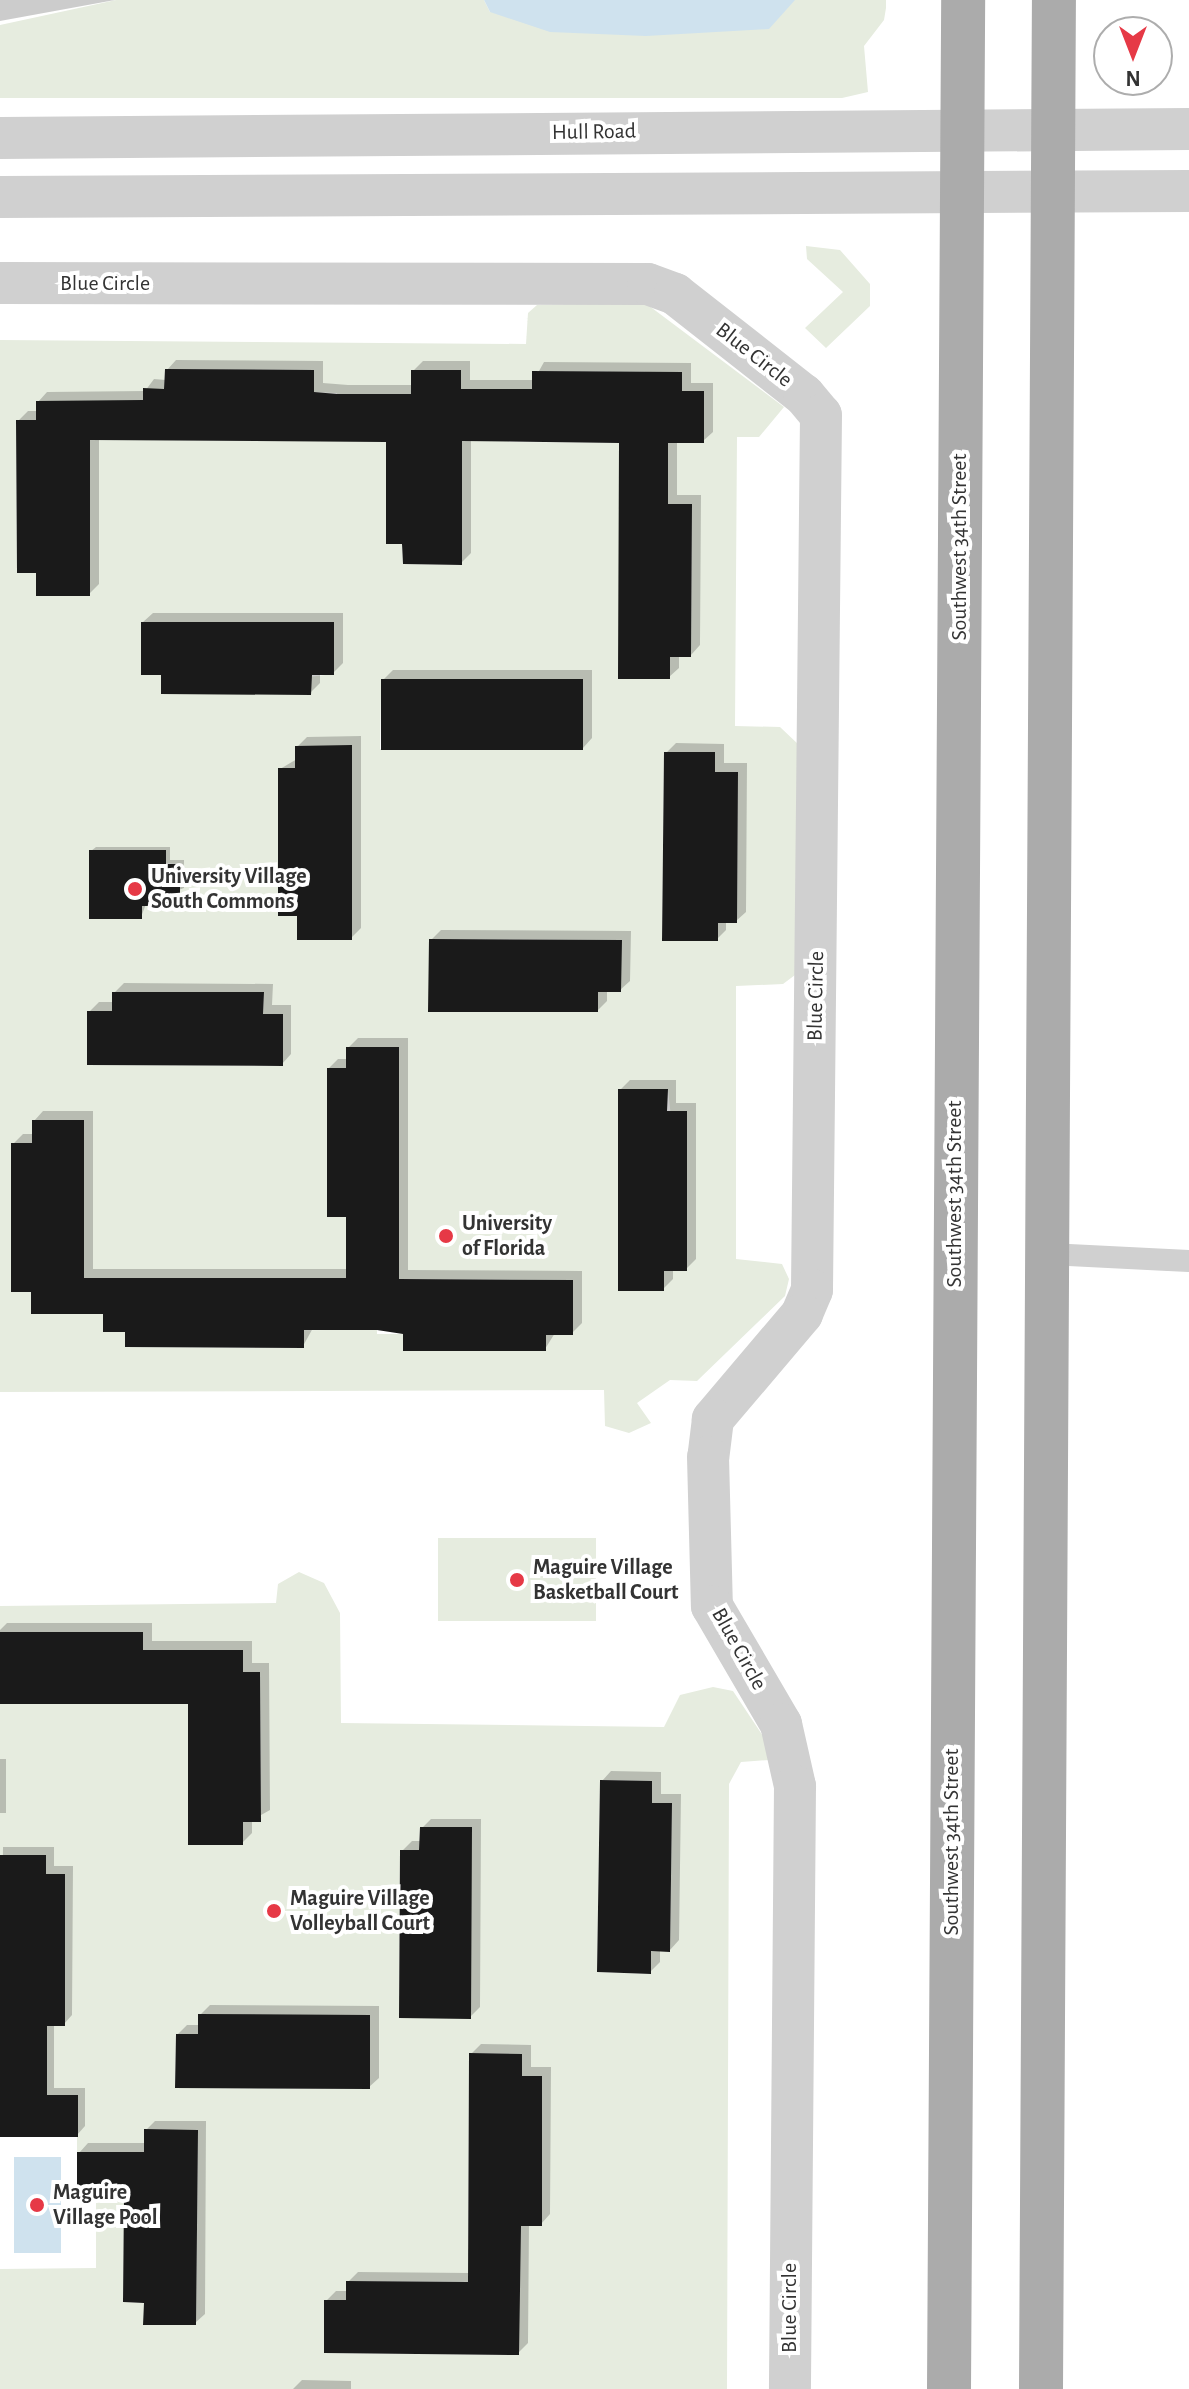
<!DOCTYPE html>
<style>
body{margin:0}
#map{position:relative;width:1189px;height:2389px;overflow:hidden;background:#fff;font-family:"Alegreya Sans",sans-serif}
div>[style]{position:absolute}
.green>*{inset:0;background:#e6ecdf;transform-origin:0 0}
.water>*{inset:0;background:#cfe2ee;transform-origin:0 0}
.shadow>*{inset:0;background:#0003;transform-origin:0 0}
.building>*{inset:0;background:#1a1a1a;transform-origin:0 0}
.lane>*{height:22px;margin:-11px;padding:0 11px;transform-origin:11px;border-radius:11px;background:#d0d0d0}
.street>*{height:42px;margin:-21px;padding:0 21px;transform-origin:21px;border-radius:21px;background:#d0d0d0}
.primary>*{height:44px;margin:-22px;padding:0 22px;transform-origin:22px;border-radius:22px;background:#ababab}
.dots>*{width:22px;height:22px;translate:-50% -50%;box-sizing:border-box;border:4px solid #fff;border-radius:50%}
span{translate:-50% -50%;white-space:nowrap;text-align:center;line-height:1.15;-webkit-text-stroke:8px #fff;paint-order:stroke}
.street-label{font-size:22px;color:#333}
.poi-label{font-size:22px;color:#333;font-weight:700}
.left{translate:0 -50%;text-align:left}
.north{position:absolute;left:1093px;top:16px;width:80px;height:80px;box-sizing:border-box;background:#fff;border:2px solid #adadad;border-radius:50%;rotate:180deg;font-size:22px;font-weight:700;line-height:32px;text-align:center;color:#333}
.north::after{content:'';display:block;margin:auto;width:28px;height:36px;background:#e63946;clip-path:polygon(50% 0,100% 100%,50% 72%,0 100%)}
</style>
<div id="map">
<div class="green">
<i style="clip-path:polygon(116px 0,484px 0,490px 12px,795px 0,886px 0,886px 8px,884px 20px,864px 46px,868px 92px,842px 98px,0 98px,0 25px)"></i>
<i style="clip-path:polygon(806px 246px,840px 250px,870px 284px,870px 306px,826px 348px,805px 328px,843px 292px,807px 259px)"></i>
<i style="clip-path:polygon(evenodd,644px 302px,784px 407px,759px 437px,737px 437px,735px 726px,780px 727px,799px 745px,795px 975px,783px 984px,736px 986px,736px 1259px,782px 1264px,789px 1279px,785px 1296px,697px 1381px,670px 1380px,637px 1403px,651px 1423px,629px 1433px,605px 1426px,604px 1390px,0 1392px,0 340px,526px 344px,528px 313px,537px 305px,644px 302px,165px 369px,314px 370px,314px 392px,337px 393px,337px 441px,143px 440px,143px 389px,164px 389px,165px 369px,644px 302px,411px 370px,461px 371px,461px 565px,403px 564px,402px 544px,386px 543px,387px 395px,411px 394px,411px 370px,644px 302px,533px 371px,682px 372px,682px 391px,704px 392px,704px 443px,509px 442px,510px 389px,532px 389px,533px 371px,644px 302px,36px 401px,89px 596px,37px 596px,36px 573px,17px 573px,16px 421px,36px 420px,36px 401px,644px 302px,668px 485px,668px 504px,692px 504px,691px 656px,670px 657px,669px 679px,619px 679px,668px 485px,644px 302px,142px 622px,334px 622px,334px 674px,161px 694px,161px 675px,141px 674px,142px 622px,644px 302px,394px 679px,563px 679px,583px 698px,583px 749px,380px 749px,381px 694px,394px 679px,644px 302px,296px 746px,352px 746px,352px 940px,297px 916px,278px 916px,278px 768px,295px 768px,296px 746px,644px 302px,664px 752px,715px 753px,715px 772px,738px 773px,737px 923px,718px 923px,717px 941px,662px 941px,664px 752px,644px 302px,89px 850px,166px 850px,166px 863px,180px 864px,180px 895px,166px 895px,166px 906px,142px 906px,141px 919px,89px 919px,89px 850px,644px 302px,429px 939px,621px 940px,621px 992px,598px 992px,598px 1012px,451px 1012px,429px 939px,644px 302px,113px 992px,264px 992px,263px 1014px,282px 1014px,282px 1066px,87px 1065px,87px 1011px,112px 1011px,113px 992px,644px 302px,347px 1047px,399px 1047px,399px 1240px,346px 1217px,327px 1217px,327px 1068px,346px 1068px,347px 1047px,644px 302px,619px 1089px,668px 1089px,687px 1270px,664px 1271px,664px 1291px,619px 1089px,644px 302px,32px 1120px,84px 1121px,84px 1314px,31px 1292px,11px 1291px,11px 1143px,32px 1143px,32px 1120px,644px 302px,378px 1279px,572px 1280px,573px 1280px,546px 1335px,546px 1351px,403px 1351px,403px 1334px,377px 1334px,378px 1279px,644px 302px,304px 1330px,304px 1348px,126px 1347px,125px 1332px,103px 1332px,328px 1330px,304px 1330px)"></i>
<i style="left:438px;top:1538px;width:158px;height:83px"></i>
<i style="clip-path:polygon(evenodd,299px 1572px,324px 1583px,340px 1613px,341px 1723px,664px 1727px,680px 1695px,713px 1687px,733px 1691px,771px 1748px,769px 1760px,741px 1762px,729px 1784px,727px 2389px,0 2389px,0 2269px,96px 2268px,96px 2166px,77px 2165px,77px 2096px,47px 2095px,46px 2026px,65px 2025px,65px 1875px,46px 1874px,46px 1855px,0 1855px,0 1704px,143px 1651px,143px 1632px,0 1632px,0 1606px,276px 1603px,278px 1584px,299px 1572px,243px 1650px,243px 1672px,260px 1672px,261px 1822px,243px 1822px,243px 1845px,188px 1651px,243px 1650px,299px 1572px,600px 1780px,652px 1781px,652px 1803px,672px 1803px,670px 1951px,651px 1951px,650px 1974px,597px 1972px,600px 1780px,299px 1572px,420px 1828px,418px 2018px,399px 1995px,400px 1851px,419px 1850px,420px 1828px,299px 1572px,176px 2034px,370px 2035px,370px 2089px,175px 2088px,176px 2034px,299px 1572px,469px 2053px,522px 2054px,522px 2076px,542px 2077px,542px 2225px,521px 2226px,468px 2249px,469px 2053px,299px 1572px,144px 2129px,198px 2131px,196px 2325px,144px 2325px,144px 2303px,123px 2302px,125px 2152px,144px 2152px,144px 2129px,299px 1572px,347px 2281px,496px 2282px,518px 2355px,324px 2353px,324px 2301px,346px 2300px,347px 2281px)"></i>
</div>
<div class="water">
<i style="clip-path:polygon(484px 0,795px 0,769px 29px,646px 36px,550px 32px,490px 12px)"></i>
<i style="left:14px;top:2157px;width:47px;height:96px"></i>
</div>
<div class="shadow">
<i style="clip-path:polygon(0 0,115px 0,0 21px)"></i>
<i style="clip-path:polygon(176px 360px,323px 361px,323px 383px,348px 385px,413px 385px,413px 371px,423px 361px,470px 361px,470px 380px,534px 380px,544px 362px,691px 363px,691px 383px,713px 383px,713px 432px,703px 441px,677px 441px,677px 495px,701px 495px,700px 645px,691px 655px,679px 655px,679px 668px,669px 677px,621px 441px,471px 439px,471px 553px,461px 563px,388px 440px,99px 438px,99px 584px,89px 594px,38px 571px,18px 421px,28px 411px,38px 411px,38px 402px,47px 392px,145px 391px,154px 379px,166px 380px,167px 370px)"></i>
<i style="clip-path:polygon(153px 613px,343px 613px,343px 663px,333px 673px,320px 673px,320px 683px,310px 693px,163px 673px,143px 622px)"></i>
<i style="clip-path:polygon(393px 670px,592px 670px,592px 738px,583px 748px,383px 680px)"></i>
<i style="clip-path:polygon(361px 736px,361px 928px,351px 938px,299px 914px,280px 769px,297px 759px,297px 747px,307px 737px)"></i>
<i style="clip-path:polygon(676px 743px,724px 744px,724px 763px,747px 763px,746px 912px,736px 921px,726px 921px,726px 930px,717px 939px,666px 753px)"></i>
<i style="clip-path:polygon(96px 847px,170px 847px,170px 860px,184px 860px,184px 888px,170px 893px,166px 904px,146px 904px,141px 917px,91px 851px)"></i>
<i style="clip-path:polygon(441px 930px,631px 931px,630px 981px,620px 990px,607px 990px,607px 1001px,598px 1010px,431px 940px)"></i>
<i style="clip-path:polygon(124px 983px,273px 984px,272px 1005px,291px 1005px,291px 1054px,282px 1064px,89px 1012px,99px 1002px,114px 1002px,114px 993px)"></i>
<i style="clip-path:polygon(358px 1038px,408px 1038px,408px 1270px,582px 1271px,582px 1323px,572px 1333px,555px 1333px,545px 1349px,377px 1328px,313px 1328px,303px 1346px,127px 1330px,105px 1312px,33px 1290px,13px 1144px,23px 1134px,34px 1134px,34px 1121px,43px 1111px,93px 1111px,93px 1269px,348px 1269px,348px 1215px,329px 1068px,338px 1059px,348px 1059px,348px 1048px)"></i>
<i style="clip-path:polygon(630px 1080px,676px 1080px,676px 1103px,696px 1103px,696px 1259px,686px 1269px,673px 1269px,673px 1279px,663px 1289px,620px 1090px)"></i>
<i style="clip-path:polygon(7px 1623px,152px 1623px,152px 1641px,252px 1641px,252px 1663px,269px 1663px,270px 1810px,252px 1820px,252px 1833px,242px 1843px,190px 1702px,0 1702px,0 1630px)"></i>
<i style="left:0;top:1759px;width:6px;height:54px"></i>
<i style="clip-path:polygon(611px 1771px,661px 1772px,661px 1794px,681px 1794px,679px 1940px,670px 1950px,660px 1949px,660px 1962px,650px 1972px,602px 1781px)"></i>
<i style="clip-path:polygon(431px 1819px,481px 1819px,480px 2007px,470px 2017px,402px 1851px,412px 1841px,421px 1841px,422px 1828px)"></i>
<i style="clip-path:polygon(3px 1847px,54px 1847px,54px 1866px,73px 1866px,72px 2015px,64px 2024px,54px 2024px,54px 2088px,85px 2088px,85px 2126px,77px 2135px,0 2046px)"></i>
<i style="clip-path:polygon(210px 2005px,379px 2006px,379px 2078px,369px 2087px,178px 2034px,187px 2025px,200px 2025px,200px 2015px)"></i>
<i style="clip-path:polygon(481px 2044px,531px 2045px,531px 2067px,551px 2067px,550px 2214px,541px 2224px,529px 2224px,528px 2343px,518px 2353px,326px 2301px,336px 2291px,348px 2291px,348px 2282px,358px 2272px,470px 2273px,471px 2054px)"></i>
<i style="clip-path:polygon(155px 2121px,206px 2121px,205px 2314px,195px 2323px,146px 2301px,126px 2194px,79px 2153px,88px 2143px,146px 2143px,146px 2130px)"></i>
<i style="clip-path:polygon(302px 2380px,351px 2381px,351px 2389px,293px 2389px)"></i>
</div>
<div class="building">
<i style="clip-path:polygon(165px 369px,314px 370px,314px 392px,337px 394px,411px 394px,411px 370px,461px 370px,461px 389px,532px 389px,532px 371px,682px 372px,682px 391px,704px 391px,704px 443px,668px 443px,668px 504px,692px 504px,691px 657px,670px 657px,670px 679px,618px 679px,619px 443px,462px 441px,462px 565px,403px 564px,402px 544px,386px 544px,386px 442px,90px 440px,90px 596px,36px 596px,36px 573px,17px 573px,16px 420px,36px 420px,36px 401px,143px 400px,143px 388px,164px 389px)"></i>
<i style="clip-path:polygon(141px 622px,334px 622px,334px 675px,312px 675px,311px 695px,161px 694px,161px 675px,141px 675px)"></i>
<i style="left:381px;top:679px;width:202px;height:71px"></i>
<i style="clip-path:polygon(352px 745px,352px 940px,297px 940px,297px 916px,278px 916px,278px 768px,295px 768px,295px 746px)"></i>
<i style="clip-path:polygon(664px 752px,715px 752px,715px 772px,738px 772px,737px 923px,718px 923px,718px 941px,662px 941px)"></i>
<i style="clip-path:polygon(89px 850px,166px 850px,166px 864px,180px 864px,180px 895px,166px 895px,166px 906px,142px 906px,142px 919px,89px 919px)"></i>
<i style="clip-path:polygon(429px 939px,622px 940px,621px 992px,598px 992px,598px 1012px,428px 1012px)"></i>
<i style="clip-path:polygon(112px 992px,264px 992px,263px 1014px,283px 1014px,283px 1066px,87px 1065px,87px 1011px,112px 1011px)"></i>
<i style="clip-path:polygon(346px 1047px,399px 1047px,399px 1279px,573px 1280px,573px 1335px,546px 1335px,546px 1351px,403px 1351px,403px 1334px,377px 1330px,304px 1330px,304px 1348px,125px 1347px,125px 1332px,103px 1332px,103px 1314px,31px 1314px,31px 1292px,11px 1292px,11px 1143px,32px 1143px,32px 1120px,84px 1120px,84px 1278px,346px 1278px,346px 1217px,327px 1217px,327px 1068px,346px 1068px)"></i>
<i style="clip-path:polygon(618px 1089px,668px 1089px,667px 1111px,687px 1111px,687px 1271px,664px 1271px,664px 1291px,618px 1291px)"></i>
<i style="clip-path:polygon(0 1632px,143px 1632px,143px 1650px,243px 1650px,243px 1672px,260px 1672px,261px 1822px,243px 1822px,243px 1845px,188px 1845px,188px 1704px,0 1704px)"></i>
<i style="clip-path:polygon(600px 1780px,652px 1781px,652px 1803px,672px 1803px,670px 1952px,651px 1951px,651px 1974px,597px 1972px)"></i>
<i style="clip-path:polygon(420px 1827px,472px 1827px,471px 2019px,399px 2018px,400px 1850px,419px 1850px)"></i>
<i style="clip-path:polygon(0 1855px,46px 1855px,46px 1874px,65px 1874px,65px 2026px,47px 2026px,47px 2095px,78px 2095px,78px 2137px,0 2137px)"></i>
<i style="clip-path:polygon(198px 2014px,370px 2015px,370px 2089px,175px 2088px,176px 2034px,198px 2034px)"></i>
<i style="clip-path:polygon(469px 2053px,522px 2054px,522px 2076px,542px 2076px,542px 2226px,521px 2226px,519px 2355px,324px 2353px,324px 2300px,346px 2300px,346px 2281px,468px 2282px)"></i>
<i style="clip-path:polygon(144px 2129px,198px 2130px,196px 2325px,143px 2325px,144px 2303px,123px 2302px,124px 2196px,77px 2196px,77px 2152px,144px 2152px)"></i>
</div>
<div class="lane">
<i style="left:1049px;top:1254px;width:140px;rotate:2.9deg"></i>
</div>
<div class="street">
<i style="left:0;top:138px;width:1189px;rotate:-0.43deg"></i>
<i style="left:0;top:197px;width:1189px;rotate:-0.29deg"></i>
<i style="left:0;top:283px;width:648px;rotate:0.09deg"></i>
<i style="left:648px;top:284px;width:29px;rotate:20deg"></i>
<i style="left:675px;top:294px;width:164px;rotate:38.1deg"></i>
<i style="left:804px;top:395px;width:26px;rotate:50deg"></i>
<i style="left:821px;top:415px;width:875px;rotate:90.59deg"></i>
<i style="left:812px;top:1290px;width:26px;rotate:113deg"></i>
<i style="left:802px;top:1314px;width:138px;rotate:130.3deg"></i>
<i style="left:713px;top:1419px;width:38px;rotate:97deg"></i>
<i style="left:708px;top:1457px;width:149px;rotate:88.5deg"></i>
<i style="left:712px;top:1606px;width:137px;rotate:59.7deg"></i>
<i style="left:781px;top:1724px;width:64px;rotate:77.3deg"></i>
<i style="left:795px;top:1786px;width:603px;rotate:90.48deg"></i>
</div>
<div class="primary">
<i style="left:949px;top:2389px;width:2389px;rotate:-89.66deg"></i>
<i style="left:1041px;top:2389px;width:2389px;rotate:-89.69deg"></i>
</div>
<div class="dots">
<i style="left:135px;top:889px;background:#e63946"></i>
<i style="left:446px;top:1236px;background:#e63946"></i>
<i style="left:517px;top:1580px;background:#e63946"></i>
<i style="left:274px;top:1911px;background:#e63946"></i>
<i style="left:37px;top:2205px;background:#e63946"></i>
</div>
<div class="street-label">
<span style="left:594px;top:132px;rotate:-1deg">Hull Road</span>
<span style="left:105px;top:284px">Blue Circle</span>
<span style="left:754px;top:355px;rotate:38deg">Blue Circle</span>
<span style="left:960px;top:547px;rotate:-90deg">Southwest 34th Street</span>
<span style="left:816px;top:996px;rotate:-89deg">Blue Circle</span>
<span style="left:955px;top:1194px;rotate:-90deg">Southwest 34th Street</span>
<span style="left:739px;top:1649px;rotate:61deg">Blue Circle</span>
<span style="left:952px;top:1842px;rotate:-90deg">Southwest 34th Street</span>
<span style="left:790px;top:2308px;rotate:-90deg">Blue Circle</span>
</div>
<div class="poi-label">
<span class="left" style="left:151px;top:889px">University Village<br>South Commons</span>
<span class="left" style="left:462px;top:1236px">University<br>of Florida</span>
<span class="left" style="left:533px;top:1580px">Maguire Village<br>Basketball Court</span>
<span class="left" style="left:290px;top:1911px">Maguire Village<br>Volleyball Court</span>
<span class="left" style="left:53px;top:2205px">Maguire<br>Village Pool</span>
</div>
<div class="north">N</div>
</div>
